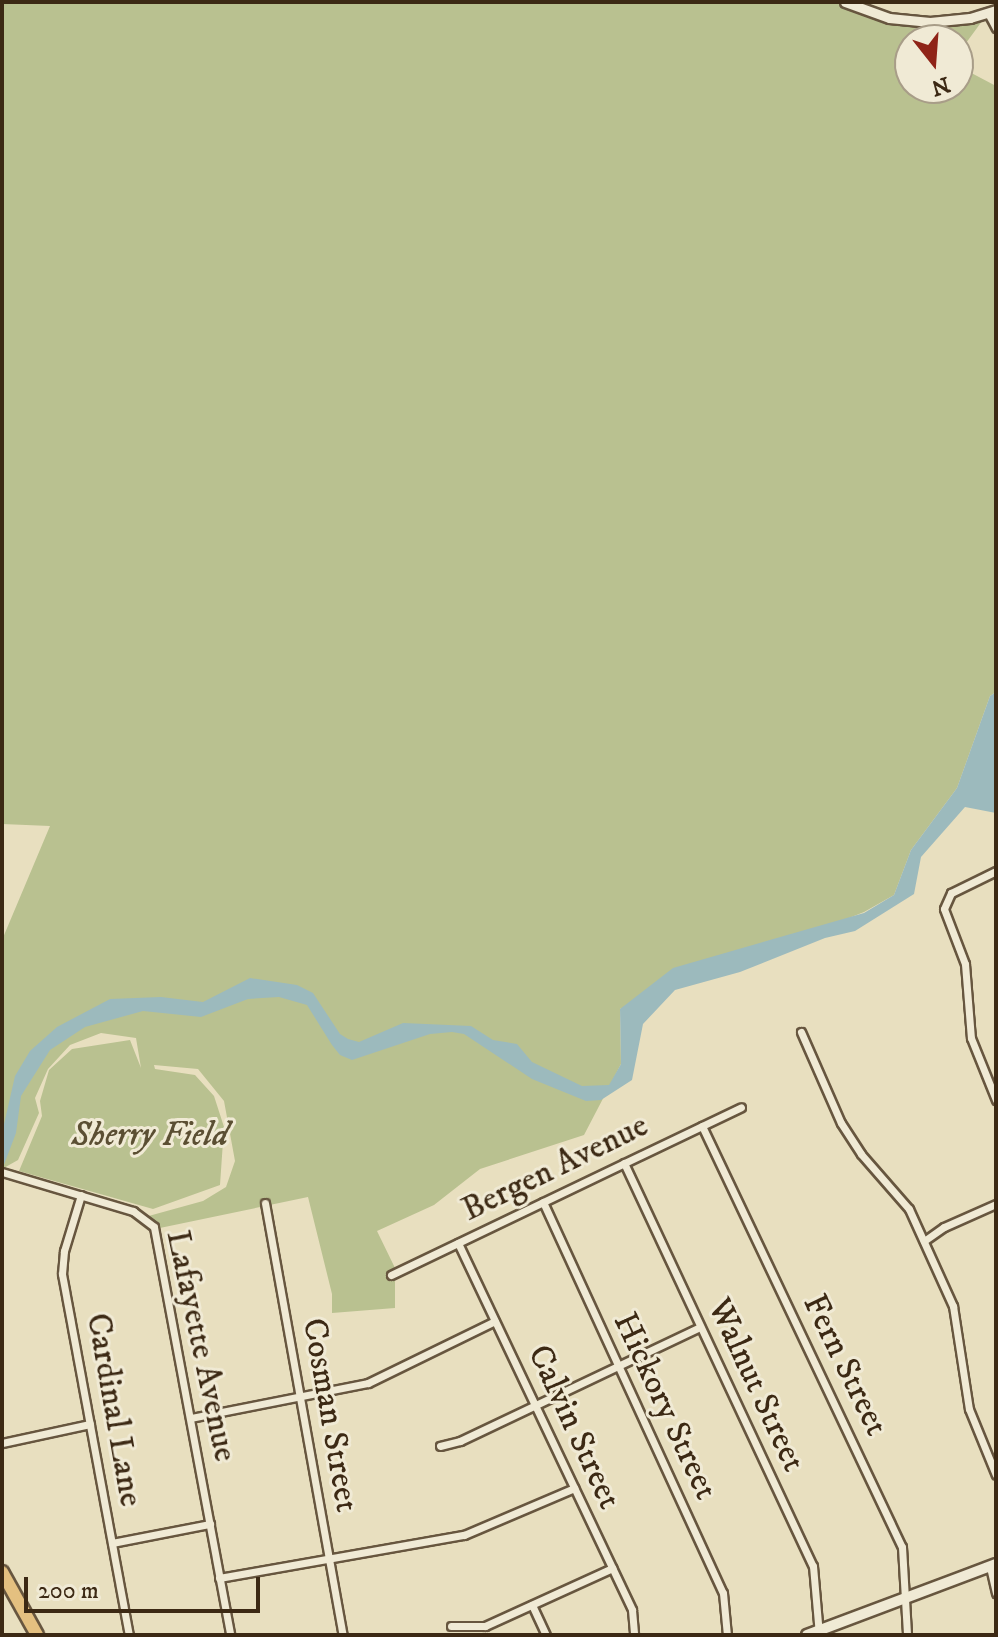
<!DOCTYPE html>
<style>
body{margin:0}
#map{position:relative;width:998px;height:1637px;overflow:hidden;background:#e8dfbf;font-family:"IM FELL DW Pica",serif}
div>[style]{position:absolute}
.green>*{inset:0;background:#b9c190}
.water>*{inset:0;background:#9cbabd}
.roads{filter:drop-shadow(2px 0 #67563f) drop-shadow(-2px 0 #67563f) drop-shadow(0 2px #67563f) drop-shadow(0 -2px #67563f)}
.minor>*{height:7px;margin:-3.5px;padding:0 3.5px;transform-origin:3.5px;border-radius:3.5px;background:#f0ead5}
.tertiary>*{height:9px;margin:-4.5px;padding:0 4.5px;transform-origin:4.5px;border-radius:4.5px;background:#f0ead5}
.secondary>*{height:10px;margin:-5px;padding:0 5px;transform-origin:5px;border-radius:5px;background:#f0ead5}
.primary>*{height:12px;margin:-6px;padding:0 6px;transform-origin:6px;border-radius:6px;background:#e4c080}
span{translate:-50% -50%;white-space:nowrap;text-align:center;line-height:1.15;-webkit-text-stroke:6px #f0ead5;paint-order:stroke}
.park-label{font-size:34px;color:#5b4f33;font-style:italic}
.street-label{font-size:34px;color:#3c2914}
.frame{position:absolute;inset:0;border:4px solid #3c2914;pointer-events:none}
.north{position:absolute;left:894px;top:24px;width:80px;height:80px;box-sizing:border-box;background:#f0ead5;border:2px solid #a89d88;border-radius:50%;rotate:163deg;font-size:22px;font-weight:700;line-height:32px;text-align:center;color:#3c2914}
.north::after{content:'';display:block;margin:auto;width:28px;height:36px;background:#8f2418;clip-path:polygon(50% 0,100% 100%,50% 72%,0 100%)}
.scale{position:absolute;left:24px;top:1577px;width:236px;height:36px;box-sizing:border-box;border:4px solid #3c2914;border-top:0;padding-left:10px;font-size:24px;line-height:28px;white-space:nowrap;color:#3c2914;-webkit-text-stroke:6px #f0ead5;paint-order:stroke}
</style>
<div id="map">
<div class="green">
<i style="clip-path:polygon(evenodd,2px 2px,845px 2px,909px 21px,988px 13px,966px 43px,960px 67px,996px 86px,996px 692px,990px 696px,957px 788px,911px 850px,894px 895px,864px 912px,620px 1009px,621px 1064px,584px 1135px,480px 1169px,434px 1205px,377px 1231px,395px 1268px,395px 1308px,332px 1313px,332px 1294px,308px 1197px,155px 1229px,145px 1217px,203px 1201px,226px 1187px,235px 1161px,224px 1101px,198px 1069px,154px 1065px,155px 1069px,195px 1075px,214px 1096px,224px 1127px,220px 1185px,153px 1209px,19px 1171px,42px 1116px,40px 1101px,49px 1070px,72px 1049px,130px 1040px,141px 1068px,136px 1038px,101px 1033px,70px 1045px,48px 1069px,35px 1098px,39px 1113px,18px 1160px,2px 1169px,2px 940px,50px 826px,2px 824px,2px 2px,910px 40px,958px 40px,958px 88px,910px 88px,910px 40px)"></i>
</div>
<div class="water">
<i style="clip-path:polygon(996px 692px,996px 813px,965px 807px,921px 857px,914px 894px,855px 931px,825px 938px,740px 972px,675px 990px,643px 1024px,632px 1080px,601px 1100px,586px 1101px,532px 1079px,464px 1034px,452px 1032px,430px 1034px,352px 1060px,340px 1055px,332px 1045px,307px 1005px,279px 997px,248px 999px,201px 1017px,143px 1011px,85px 1027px,50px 1050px,21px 1096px,16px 1133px,2px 1170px,2px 1133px,15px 1076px,30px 1051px,57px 1027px,110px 999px,161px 997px,203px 1002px,250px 978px,297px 985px,313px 993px,340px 1034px,348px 1039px,359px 1042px,403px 1023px,471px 1026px,493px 1040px,517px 1044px,532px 1062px,582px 1086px,609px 1085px,621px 1064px,620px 1009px,673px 968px,864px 913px,894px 895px,911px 850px,957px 788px,990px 696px)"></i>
</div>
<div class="roads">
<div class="minor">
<i style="left:988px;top:13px;width:17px;rotate:62deg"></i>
<i style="left:996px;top:871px;width:50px;rotate:153.9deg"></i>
<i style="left:951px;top:893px;width:17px;rotate:114deg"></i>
<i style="left:944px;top:909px;width:59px;rotate:69.1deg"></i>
<i style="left:965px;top:964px;width:74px;rotate:85.4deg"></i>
<i style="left:971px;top:1038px;width:67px;rotate:68deg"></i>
<i style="left:801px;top:1032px;width:99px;rotate:66.3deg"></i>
<i style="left:841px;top:1123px;width:37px;rotate:57deg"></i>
<i style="left:861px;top:1154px;width:73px;rotate:48.9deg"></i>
<i style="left:909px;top:1209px;width:107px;rotate:65.6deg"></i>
<i style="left:953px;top:1306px;width:104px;rotate:81.2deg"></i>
<i style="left:969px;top:1409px;width:71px;rotate:67.8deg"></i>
<i style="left:702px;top:1126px;width:466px;rotate:64.6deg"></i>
<i style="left:902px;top:1547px;width:88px;rotate:86.7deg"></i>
<i style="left:624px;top:1163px;width:445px;rotate:64.9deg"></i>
<i style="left:813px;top:1566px;width:69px;rotate:85deg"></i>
<i style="left:2px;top:1172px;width:137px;rotate:16.6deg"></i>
<i style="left:133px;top:1211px;width:26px;rotate:37deg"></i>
<i style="left:154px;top:1227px;width:415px;rotate:79.4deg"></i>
<i style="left:81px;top:1195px;width:59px;rotate:106.9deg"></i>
<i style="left:64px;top:1251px;width:23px;rotate:95deg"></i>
<i style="left:62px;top:1274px;width:367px;rotate:79.5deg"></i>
<i style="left:543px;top:1202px;width:430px;rotate:65.3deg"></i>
<i style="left:723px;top:1593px;width:42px;rotate:84.6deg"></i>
<i style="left:265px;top:1203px;width:439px;rotate:79.8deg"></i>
<i style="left:924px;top:1241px;width:24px;rotate:-35deg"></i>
<i style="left:944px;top:1227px;width:57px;rotate:-23.9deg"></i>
<i style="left:458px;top:1243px;width:406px;rotate:64.6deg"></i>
<i style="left:632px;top:1610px;width:25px;rotate:85deg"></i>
<i style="left:391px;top:1275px;width:388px;rotate:-25.6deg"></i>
<i style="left:191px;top:1418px;width:180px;rotate:-11.2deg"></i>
<i style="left:368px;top:1383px;width:141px;rotate:-26deg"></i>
<i style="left:2px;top:1443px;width:90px;rotate:-12.2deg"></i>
<i style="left:440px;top:1446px;width:21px;rotate:-14deg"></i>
<i style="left:460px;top:1441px;width:266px;rotate:-25.4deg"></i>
<i style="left:112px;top:1543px;width:100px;rotate:-11deg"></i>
<i style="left:990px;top:1567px;width:27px;rotate:77deg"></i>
<i style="left:219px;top:1578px;width:249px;rotate:-10deg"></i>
<i style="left:464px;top:1535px;width:120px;rotate:-23.1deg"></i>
<i style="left:532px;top:1605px;width:33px;rotate:65deg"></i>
<i style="left:451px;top:1626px;width:34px"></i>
<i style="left:485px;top:1626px;width:140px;rotate:-24.5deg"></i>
</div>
<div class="tertiary">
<i style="left:845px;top:2px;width:47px;rotate:20deg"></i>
<i style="left:889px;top:18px;width:41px;rotate:5.6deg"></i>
<i style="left:930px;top:22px;width:40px;rotate:-5.7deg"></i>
<i style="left:970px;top:18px;width:27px;rotate:-17deg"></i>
</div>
<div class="secondary">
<i style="left:807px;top:1635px;width:202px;rotate:-20.6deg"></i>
</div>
<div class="primary">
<i style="left:2px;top:1572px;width:72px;rotate:60.9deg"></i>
</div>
</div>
<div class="park-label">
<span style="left:150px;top:1136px">Sherry Field</span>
</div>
<div class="street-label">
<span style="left:555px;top:1168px;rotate:-26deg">Bergen Avenue</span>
<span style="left:201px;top:1346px;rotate:78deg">Lafayette Avenue</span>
<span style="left:845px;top:1365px;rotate:64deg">Fern Street</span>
<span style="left:756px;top:1385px;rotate:65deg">Walnut Street</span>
<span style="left:665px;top:1406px;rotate:65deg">Hickory Street</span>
<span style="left:114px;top:1410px;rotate:80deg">Cardinal Lane</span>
<span style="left:330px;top:1415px;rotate:80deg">Cosman Street</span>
<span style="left:574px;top:1427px;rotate:65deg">Calvin Street</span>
</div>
<div class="frame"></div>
<div class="north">N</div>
<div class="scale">200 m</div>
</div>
